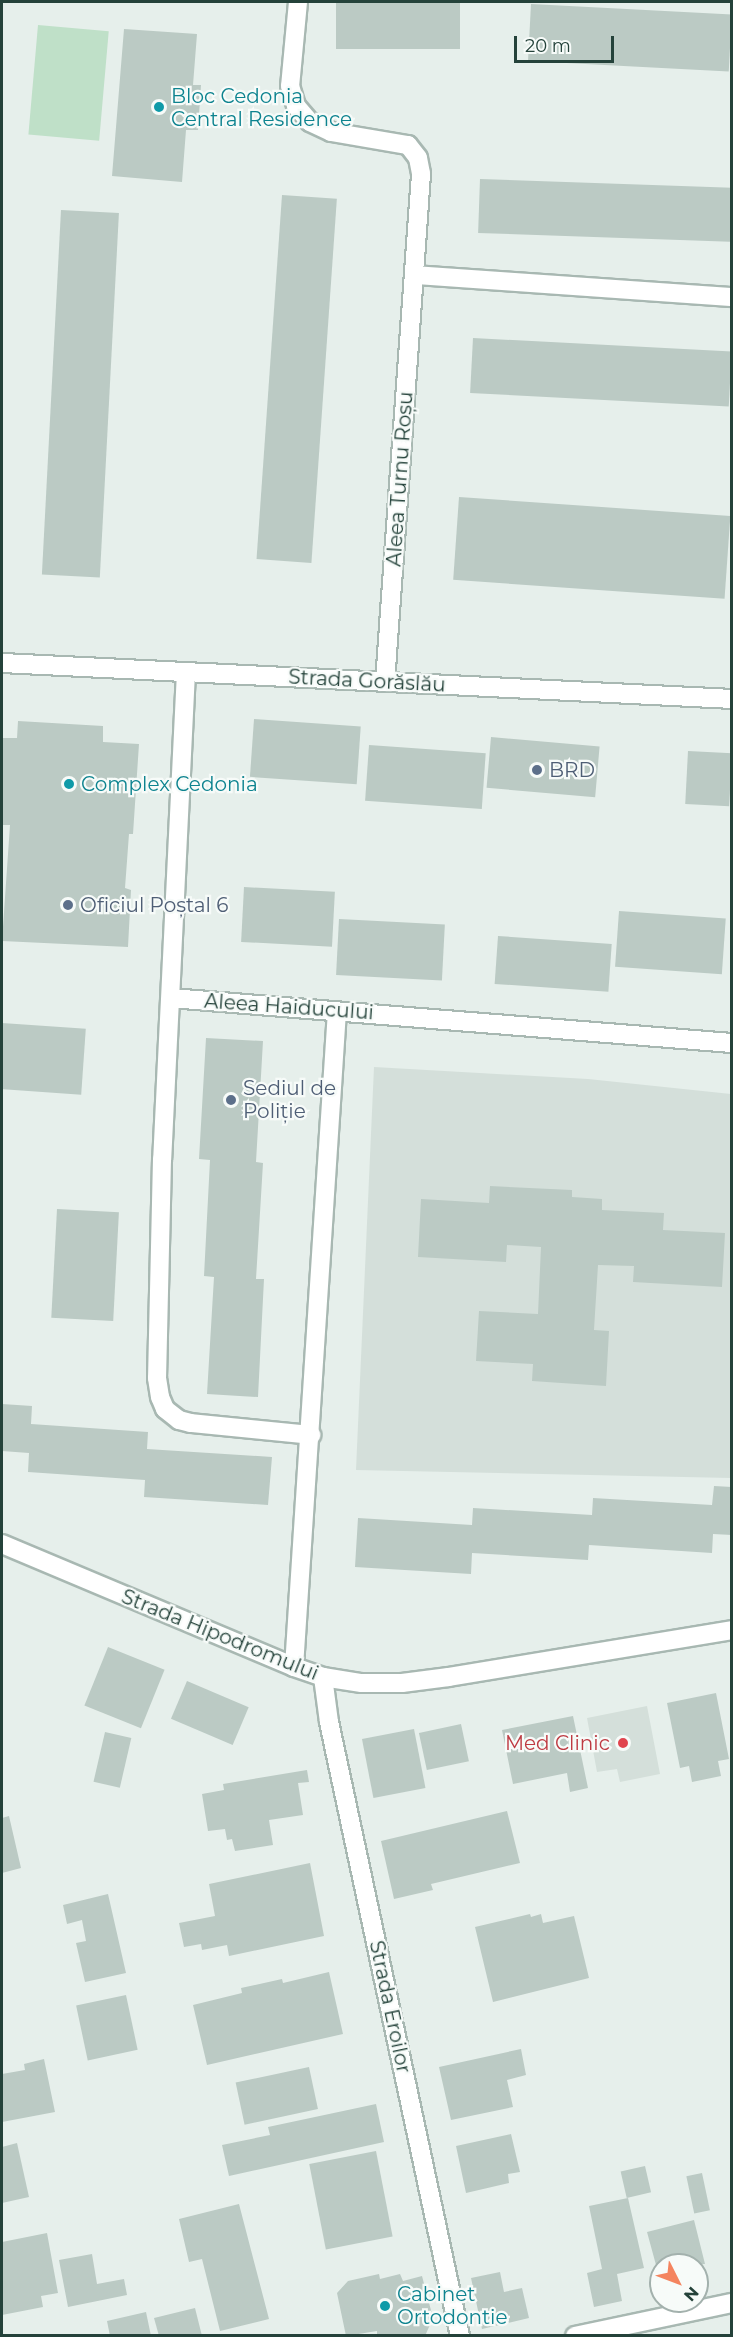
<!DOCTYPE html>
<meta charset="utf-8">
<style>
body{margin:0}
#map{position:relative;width:733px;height:2337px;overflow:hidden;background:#e6efeb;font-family:Montserrat,sans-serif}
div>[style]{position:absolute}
.built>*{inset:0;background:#d4dfda}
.green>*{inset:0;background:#bfe0c8;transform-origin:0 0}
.building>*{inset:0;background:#bbcac4;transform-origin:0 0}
.roads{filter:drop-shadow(2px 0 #a8b8b2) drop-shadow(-2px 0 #a8b8b2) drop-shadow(0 2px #a8b8b2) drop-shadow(0 -2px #a8b8b2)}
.minor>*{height:18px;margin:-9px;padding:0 9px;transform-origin:9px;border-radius:9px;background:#fff}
.dots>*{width:16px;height:16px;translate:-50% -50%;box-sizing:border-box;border:3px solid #f7fbf9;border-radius:50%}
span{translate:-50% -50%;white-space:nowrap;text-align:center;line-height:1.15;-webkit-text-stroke:4.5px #f7fbf9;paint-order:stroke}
.culture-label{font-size:20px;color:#0d838f}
.left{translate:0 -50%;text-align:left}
.street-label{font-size:20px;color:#24423a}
.service-label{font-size:20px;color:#4e5e75}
.health-label{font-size:20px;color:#be3a42}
.right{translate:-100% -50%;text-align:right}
.frame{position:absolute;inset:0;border:3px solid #24423a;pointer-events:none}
.north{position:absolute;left:649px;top:2253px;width:60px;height:60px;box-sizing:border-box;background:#f7fbf9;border:2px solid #a3b1ad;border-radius:50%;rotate:132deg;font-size:16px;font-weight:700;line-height:24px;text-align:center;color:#24423a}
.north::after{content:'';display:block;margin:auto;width:21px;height:27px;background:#f4845f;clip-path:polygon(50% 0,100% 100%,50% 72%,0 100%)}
.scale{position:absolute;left:514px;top:36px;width:100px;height:27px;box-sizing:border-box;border:3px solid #24423a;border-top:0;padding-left:8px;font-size:18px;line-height:21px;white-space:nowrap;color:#24423a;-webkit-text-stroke:4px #f7fbf9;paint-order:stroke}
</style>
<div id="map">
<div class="built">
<i style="clip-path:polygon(374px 1067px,588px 1079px,731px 1094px,731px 1478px,356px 1470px)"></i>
<i style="clip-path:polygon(647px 1706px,660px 1774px,620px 1782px,617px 1769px,597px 1772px,587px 1718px)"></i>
</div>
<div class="green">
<i style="left:38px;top:25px;width:71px;height:110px;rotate:5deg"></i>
</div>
<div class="building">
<i style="left:336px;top:2px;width:124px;height:47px"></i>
<i style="left:531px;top:4px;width:201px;height:57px;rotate:3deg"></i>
<i style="clip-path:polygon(124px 29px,197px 34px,193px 85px,201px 85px,198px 130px,186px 130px,182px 182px,112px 176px)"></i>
<i style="left:480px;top:179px;width:252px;height:54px;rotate:2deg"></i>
<i style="left:282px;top:195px;width:55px;height:365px;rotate:4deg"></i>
<i style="left:61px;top:210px;width:58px;height:365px;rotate:3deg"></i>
<i style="left:473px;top:338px;width:259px;height:55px;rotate:3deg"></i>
<i style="left:459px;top:497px;width:272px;height:83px;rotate:4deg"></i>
<i style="left:254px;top:719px;width:107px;height:58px;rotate:4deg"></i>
<i style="clip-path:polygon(18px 721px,103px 726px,103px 742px,139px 744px,133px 834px,129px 834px,125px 888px,131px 890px,128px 947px,2px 941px,10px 825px,2px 825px,2px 738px,17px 738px)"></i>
<i style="left:491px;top:737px;width:109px;height:51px;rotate:5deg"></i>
<i style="left:369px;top:745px;width:117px;height:56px;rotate:4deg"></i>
<i style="left:688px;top:751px;width:44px;height:53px;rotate:3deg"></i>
<i style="left:244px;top:887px;width:91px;height:55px;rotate:3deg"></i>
<i style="left:619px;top:911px;width:107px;height:56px;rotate:4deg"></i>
<i style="left:339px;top:919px;width:106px;height:56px;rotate:3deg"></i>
<i style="left:498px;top:936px;width:114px;height:48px;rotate:4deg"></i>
<i style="left:2px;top:1023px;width:84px;height:66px;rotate:4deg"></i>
<i style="clip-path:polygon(206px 1038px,263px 1041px,256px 1162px,263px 1163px,256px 1279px,264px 1279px,258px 1397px,207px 1394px,214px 1277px,204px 1276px,210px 1160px,199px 1159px)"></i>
<i style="clip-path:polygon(490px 1186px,572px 1190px,572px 1197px,602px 1199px,602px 1210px,664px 1213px,663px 1230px,725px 1233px,722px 1287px,633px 1282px,634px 1266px,598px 1265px,594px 1330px,609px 1331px,606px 1386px,532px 1381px,533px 1364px,476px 1361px,479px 1311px,538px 1314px,541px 1247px,507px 1245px,506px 1262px,418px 1257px,421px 1199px,489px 1203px)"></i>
<i style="left:57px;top:1209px;width:62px;height:109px;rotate:3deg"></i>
<i style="clip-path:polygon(2px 1404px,32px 1406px,31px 1424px,148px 1432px,147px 1449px,272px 1457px,268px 1505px,144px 1497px,145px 1480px,28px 1472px,29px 1453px,2px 1451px)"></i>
<i style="clip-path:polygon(714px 1486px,732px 1487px,732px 1535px,713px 1534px,712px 1553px,589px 1545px,588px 1560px,472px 1553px,471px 1574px,355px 1567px,358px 1518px,472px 1525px,473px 1508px,592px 1515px,593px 1498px,712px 1505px)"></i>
<i style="left:108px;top:1647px;width:61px;height:63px;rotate:22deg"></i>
<i style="left:187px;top:1681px;width:67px;height:41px;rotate:23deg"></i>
<i style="clip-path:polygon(716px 1693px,729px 1759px,718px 1761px,721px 1776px,692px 1782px,689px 1766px,680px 1768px,667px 1703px)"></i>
<i style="clip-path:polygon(573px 1716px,588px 1788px,570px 1792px,567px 1773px,513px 1784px,502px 1730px)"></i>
<i style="left:461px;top:1724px;width:38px;height:43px;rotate:78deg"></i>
<i style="left:414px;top:1729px;width:60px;height:53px;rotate:79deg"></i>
<i style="left:105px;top:1732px;width:27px;height:51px;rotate:13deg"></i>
<i style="clip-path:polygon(307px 1770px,309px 1782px,298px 1783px,303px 1815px,269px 1820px,273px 1845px,235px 1851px,232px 1839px,227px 1840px,225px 1829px,208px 1831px,202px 1794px,224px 1790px,223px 1784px)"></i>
<i style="clip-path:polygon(507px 1811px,520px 1863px,431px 1884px,433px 1890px,394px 1899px,381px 1841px)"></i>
<i style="clip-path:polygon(9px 1816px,21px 1868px,2px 1873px,2px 1818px)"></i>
<i style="clip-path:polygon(310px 1863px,324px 1936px,229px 1956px,227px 1945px,202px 1950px,201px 1944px,184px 1947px,179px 1923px,215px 1916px,209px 1884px)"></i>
<i style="clip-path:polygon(108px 1894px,126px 1973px,85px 1982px,76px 1943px,86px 1941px,82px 1920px,67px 1924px,63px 1905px)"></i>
<i style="clip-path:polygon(530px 1914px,531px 1917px,541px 1914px,543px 1923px,574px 1916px,589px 1978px,493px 2002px,475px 1927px)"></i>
<i style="clip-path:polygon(329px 1972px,343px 2034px,207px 2065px,193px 2005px,242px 1993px,241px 1988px,282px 1979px,283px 1983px)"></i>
<i style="left:126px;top:1995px;width:56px;height:51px;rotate:78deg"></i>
<i style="clip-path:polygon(521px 2049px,526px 2075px,507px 2080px,513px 2107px,451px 2120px,439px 2067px)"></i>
<i style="clip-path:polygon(44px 2059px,55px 2112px,2px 2122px,2px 2074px,25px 2070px,24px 2064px)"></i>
<i style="left:309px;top:2067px;width:43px;height:75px;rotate:78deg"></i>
<i style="clip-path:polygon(376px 2104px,384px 2142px,229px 2176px,222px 2145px,270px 2135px,268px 2127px)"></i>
<i style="clip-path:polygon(511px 2134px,520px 2172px,508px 2174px,509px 2183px,466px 2193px,456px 2146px)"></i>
<i style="clip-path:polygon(17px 2143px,29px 2197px,2px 2203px,2px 2147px)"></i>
<i style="left:376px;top:2151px;width:87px;height:68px;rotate:79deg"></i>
<i style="left:645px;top:2166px;width:27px;height:25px;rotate:77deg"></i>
<i style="left:702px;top:2173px;width:38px;height:16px;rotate:78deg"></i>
<i style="clip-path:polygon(628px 2198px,644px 2268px,617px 2274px,622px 2301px,594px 2307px,587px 2273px,602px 2269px,589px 2206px)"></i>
<i style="clip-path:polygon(239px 2204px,269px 2319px,220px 2331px,202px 2259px,189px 2262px,179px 2219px)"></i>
<i style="clip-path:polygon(694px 2220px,705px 2264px,661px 2265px,661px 2276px,659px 2276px,647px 2232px)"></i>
<i style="clip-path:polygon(47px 2233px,58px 2293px,41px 2296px,43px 2307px,2px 2315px,2px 2242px)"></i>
<i style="clip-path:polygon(92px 2254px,97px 2284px,124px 2279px,127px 2295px,68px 2307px,59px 2260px)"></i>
<i style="clip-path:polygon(500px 2272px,504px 2292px,522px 2288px,529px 2318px,482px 2329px,471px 2278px)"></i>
<i style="clip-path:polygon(379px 2274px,380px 2279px,400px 2274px,403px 2281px,422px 2276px,433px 2318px,425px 2336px,377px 2336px,377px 2331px,346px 2336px,337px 2293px,348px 2281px)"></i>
<i style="clip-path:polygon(195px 2308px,202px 2336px,159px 2336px,154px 2318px)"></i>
<i style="clip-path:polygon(146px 2312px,151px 2336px,110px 2336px,107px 2321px)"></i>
</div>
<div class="roads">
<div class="minor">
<i style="left:298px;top:2px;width:84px;rotate:95.4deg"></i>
<i style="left:290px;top:86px;width:21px;rotate:73deg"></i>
<i style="left:296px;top:106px;width:21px;rotate:49deg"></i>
<i style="left:310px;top:122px;width:23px;rotate:25deg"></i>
<i style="left:331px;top:132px;width:78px;rotate:9.6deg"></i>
<i style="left:408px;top:145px;width:16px;rotate:52deg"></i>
<i style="left:418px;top:158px;width:16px;rotate:79deg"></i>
<i style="left:421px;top:174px;width:509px;rotate:94.05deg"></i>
<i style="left:415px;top:275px;width:318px;rotate:4deg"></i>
<i style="left:2px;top:663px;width:731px;rotate:2.82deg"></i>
<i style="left:186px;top:672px;width:488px;rotate:92.8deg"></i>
<i style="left:162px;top:1159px;width:219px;rotate:91.3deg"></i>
<i style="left:157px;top:1378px;width:19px;rotate:81deg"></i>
<i style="left:160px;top:1397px;width:13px;rotate:67deg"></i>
<i style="left:165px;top:1409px;width:18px;rotate:38deg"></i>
<i style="left:179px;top:1420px;width:12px;rotate:14deg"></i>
<i style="left:191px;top:1423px;width:121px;rotate:5.7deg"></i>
<i style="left:171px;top:998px;width:563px;rotate:4.59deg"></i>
<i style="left:2px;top:1544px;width:317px;rotate:22.8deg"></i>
<i style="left:294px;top:1667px;width:31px;rotate:19deg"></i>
<i style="left:323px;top:1677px;width:39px;rotate:9deg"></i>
<i style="left:362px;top:1683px;width:40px"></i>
<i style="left:402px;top:1683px;width:47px;rotate:-7.3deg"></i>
<i style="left:449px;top:1677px;width:287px;rotate:-9.4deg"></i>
<i style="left:294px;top:1667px;width:657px;rotate:-86.25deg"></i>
<i style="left:323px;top:1677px;width:45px;rotate:82.4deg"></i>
<i style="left:329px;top:1722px;width:628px;rotate:77.96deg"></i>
<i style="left:575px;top:2336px;width:160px;rotate:-11.9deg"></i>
</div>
</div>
<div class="dots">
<i style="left:159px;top:107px;background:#0f9aa8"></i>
<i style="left:537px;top:770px;background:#5c6f8a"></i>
<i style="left:69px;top:784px;background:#0f9aa8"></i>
<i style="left:68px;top:905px;background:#5c6f8a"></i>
<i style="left:231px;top:1100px;background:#5c6f8a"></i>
<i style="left:623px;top:1743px;background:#e0444e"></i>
<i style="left:385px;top:2306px;background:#0f9aa8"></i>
</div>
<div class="culture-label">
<span class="left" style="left:171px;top:108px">Bloc Cedonia<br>Central Residence</span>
<span class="left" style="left:81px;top:784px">Complex Cedonia</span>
<span class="left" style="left:397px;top:2306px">Cabinet<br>Ortodontie</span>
</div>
<div class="street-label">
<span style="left:400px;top:479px;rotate:-86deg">Aleea Turnu Roșu</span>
<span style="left:367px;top:681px;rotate:3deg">Strada Gorăslău</span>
<span style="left:289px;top:1007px;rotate:4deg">Aleea Haiducului</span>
<span style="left:220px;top:1635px;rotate:22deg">Strada Hipodromului</span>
<span style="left:390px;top:2007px;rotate:78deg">Strada Eroilor</span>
</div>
<div class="service-label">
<span class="left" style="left:549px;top:770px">BRD</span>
<span class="left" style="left:80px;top:905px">Oficiul Poștal 6</span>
<span class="left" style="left:243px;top:1100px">Sediul de<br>Poliție</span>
</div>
<div class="health-label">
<span class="right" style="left:610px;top:1743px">Med Clinic</span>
</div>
<div class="frame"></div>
<div class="north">N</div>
<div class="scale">20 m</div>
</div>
